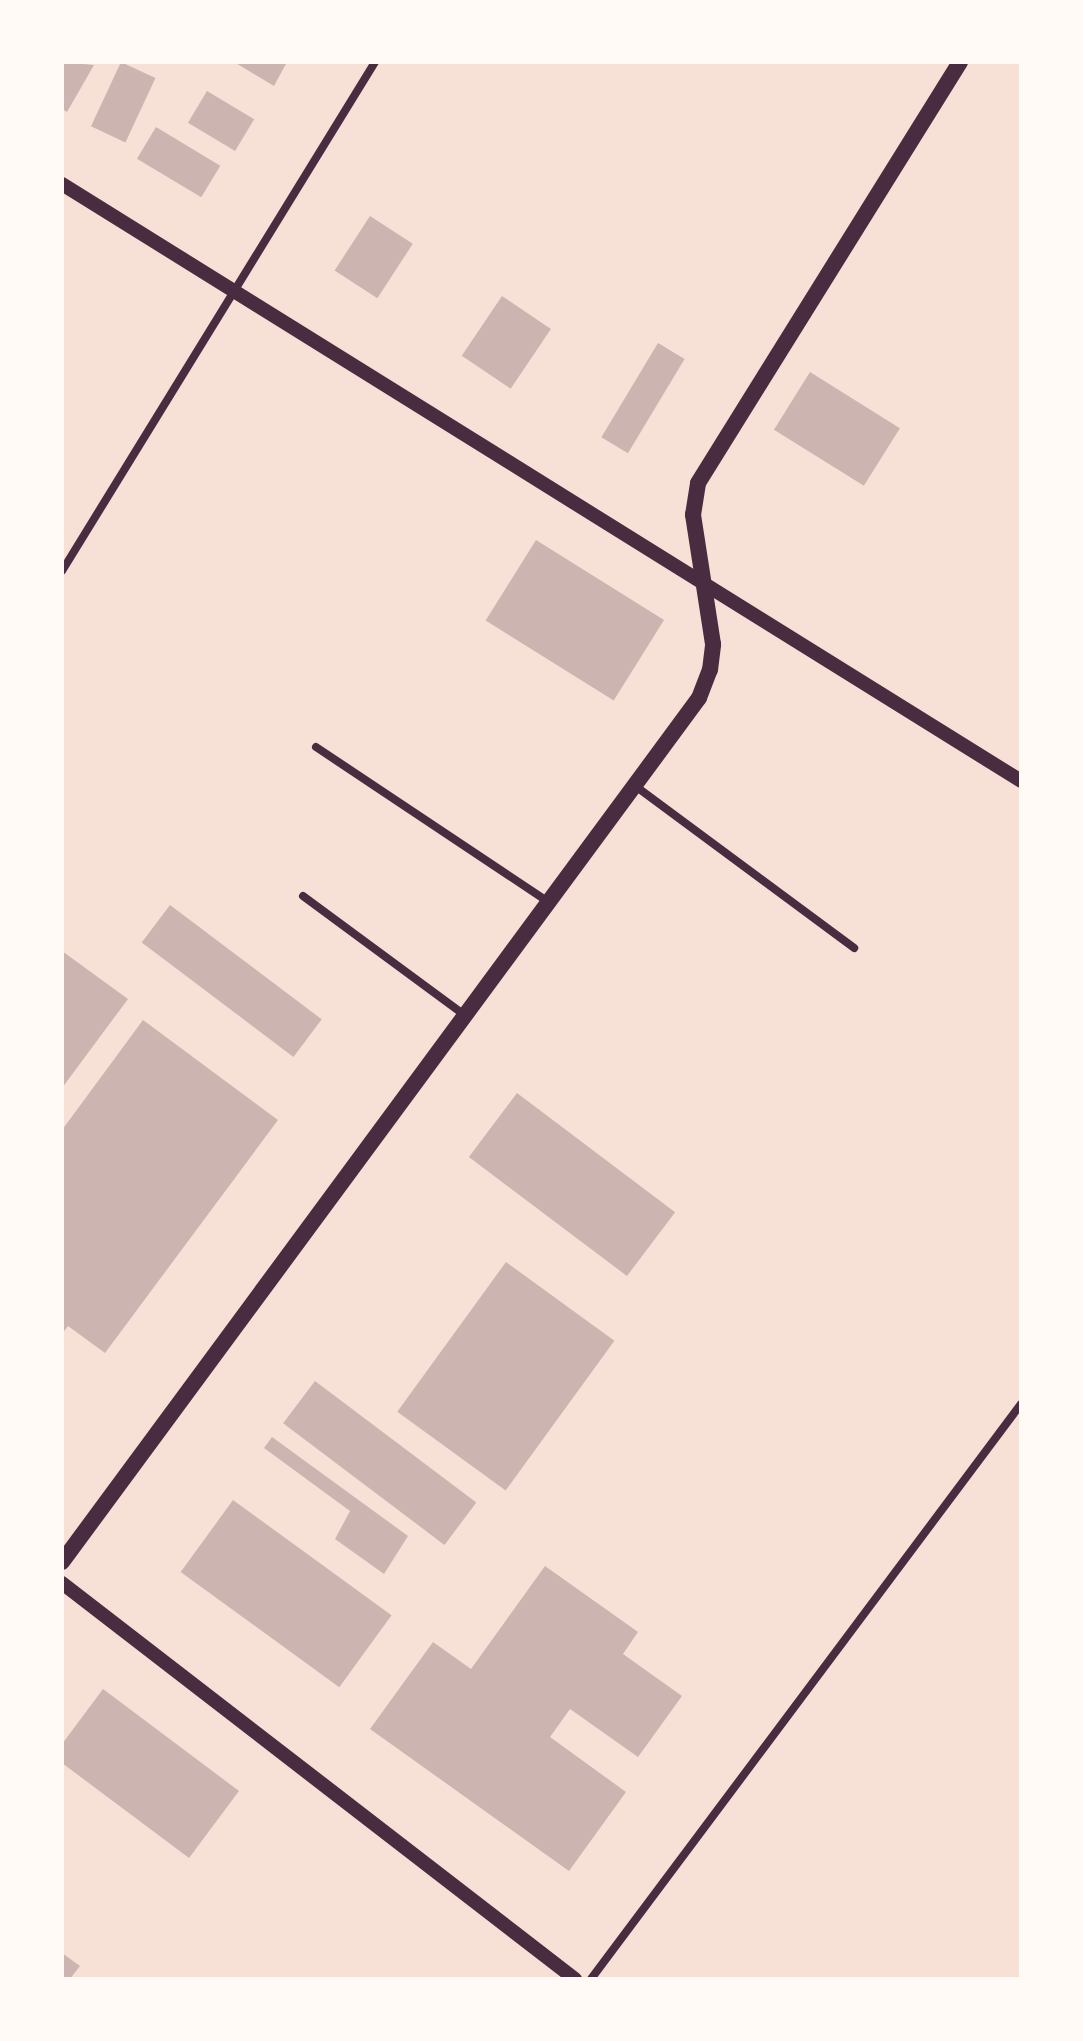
<!DOCTYPE html>
<style>
body{margin:0}
#map{position:relative;width:1083px;height:2041px;overflow:hidden;background:#f7e1d7;font-family:Barlow,sans-serif}
div>[style]{position:absolute}
.building>*{inset:0;background:#ccb4b1;transform-origin:0 0}
.minor>*{height:8px;margin:-4px;padding:0 4px;transform-origin:4px;border-radius:4px;background:#4a2c40}
.tertiary>*{height:14px;margin:-7px;padding:0 7px;transform-origin:7px;border-radius:7px;background:#4a2c40}
.secondary>*{height:16px;margin:-8px;padding:0 8px;transform-origin:8px;border-radius:8px;background:#4a2c40}
span{translate:-50% -50%;white-space:nowrap;text-align:center;line-height:1.15;-webkit-text-stroke:6px #fffaf5;paint-order:stroke}
.frame{position:absolute;inset:0;border:64px solid #fffaf5;pointer-events:none}
</style>
<div id="map">
<div class="building">
<i style="clip-path:polygon(62px 62px,94px 65px,67px 112px,62px 109px)"></i>
<i style="left:121px;top:62px;width:38px;height:71px;rotate:25deg"></i>
<i style="clip-path:polygon(234px 62px,287px 62px,274px 86px)"></i>
<i style="left:207px;top:91px;width:55px;height:37px;rotate:31deg"></i>
<i style="left:156px;top:127px;width:75px;height:37px;rotate:31deg"></i>
<i style="left:370px;top:216px;width:51px;height:65px;rotate:33deg"></i>
<i style="left:502px;top:296px;width:59px;height:72px;rotate:34deg"></i>
<i style="left:658px;top:343px;width:31px;height:110px;rotate:31deg"></i>
<i style="left:810px;top:372px;width:106px;height:68px;rotate:32deg"></i>
<i style="left:536px;top:540px;width:151px;height:95px;rotate:32deg"></i>
<i style="left:170px;top:905px;width:190px;height:47px;rotate:37deg"></i>
<i style="clip-path:polygon(62px 951px,128px 999px,62px 1088px)"></i>
<i style="clip-path:polygon(143px 1020px,278px 1120px,105px 1353px,68px 1326px,62px 1334px,62px 1130px)"></i>
<i style="left:517px;top:1093px;width:198px;height:80px;rotate:37deg"></i>
<i style="left:506px;top:1262px;width:134px;height:185px;rotate:36deg"></i>
<i style="left:315px;top:1381px;width:202px;height:53px;rotate:37deg"></i>
<i style="clip-path:polygon(272px 1437px,408px 1536px,384px 1574px,335px 1539px,350px 1511px,264px 1448px)"></i>
<i style="left:233px;top:1500px;width:196px;height:89px;rotate:36deg"></i>
<i style="clip-path:polygon(545px 1566px,638px 1632px,623px 1654px,682px 1696px,638px 1757px,570px 1709px,550px 1737px,626px 1792px,569px 1871px,370px 1729px,433px 1642px,471px 1669px)"></i>
<i style="clip-path:polygon(103px 1689px,239px 1791px,189px 1858px,62px 1763px,62px 1744px)"></i>
<i style="clip-path:polygon(62px 1953px,80px 1966px,70px 1979px,62px 1979px)"></i>
</div>
<div class="minor">
<i style="left:62px;top:571px;width:598px;rotate:-58.41deg"></i>
<i style="left:316px;top:747px;width:281px;rotate:33.7deg"></i>
<i style="left:638px;top:788px;width:269px;rotate:36.5deg"></i>
<i style="left:303px;top:896px;width:204px;rotate:36.4deg"></i>
<i style="left:591px;top:1979px;width:718px;rotate:-53.21deg"></i>
</div>
<div class="tertiary">
<i style="left:62px;top:184px;width:1130px;rotate:31.9deg"></i>
<i style="left:62px;top:1583px;width:648px;rotate:37.67deg"></i>
</div>
<div class="secondary">
<i style="left:62px;top:1562px;width:1073px;rotate:-53.6deg"></i>
<i style="left:699px;top:698px;width:30px;rotate:-69deg"></i>
<i style="left:710px;top:670px;width:26px;rotate:-83deg"></i>
<i style="left:713px;top:644px;width:131px;rotate:-98.8deg"></i>
<i style="left:693px;top:515px;width:32px;rotate:-81deg"></i>
<i style="left:698px;top:483px;width:496px;rotate:-58.1deg"></i>
</div>
<div class="frame"></div>
</div>
